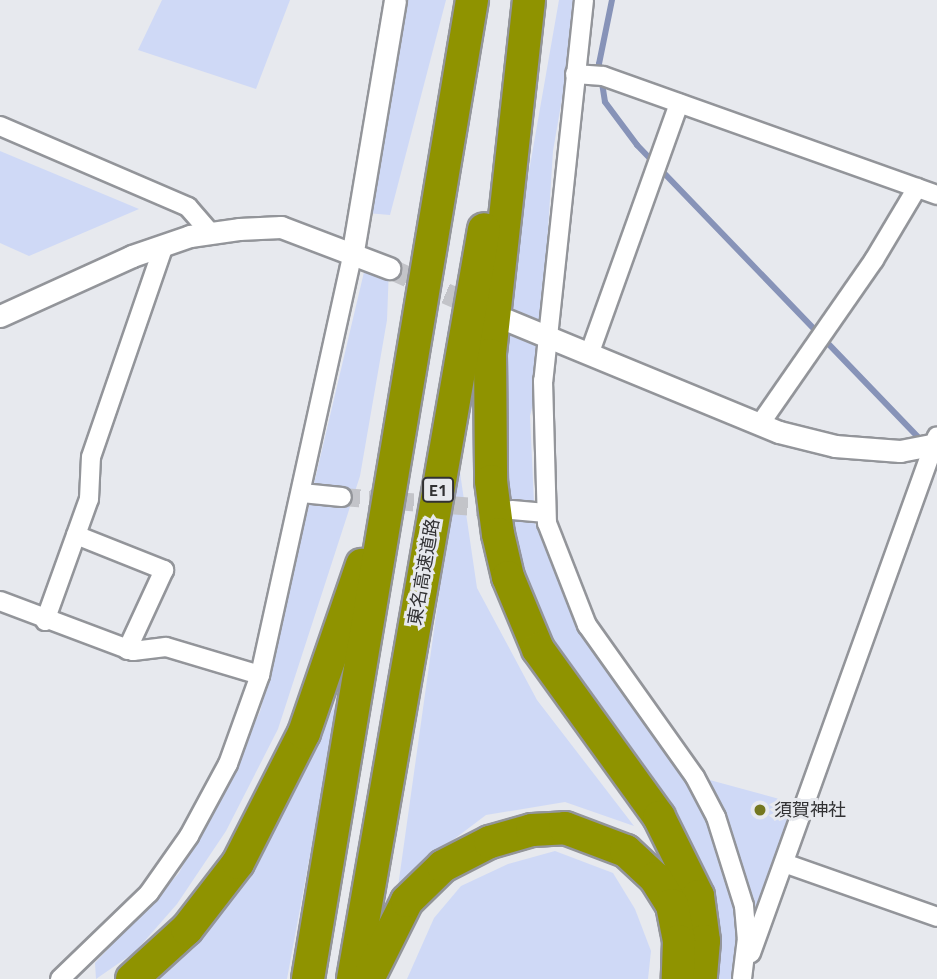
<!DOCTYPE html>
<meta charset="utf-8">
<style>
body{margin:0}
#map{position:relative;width:937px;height:979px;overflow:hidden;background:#e7e9ee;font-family:"Titillium Web","Noto Sans JP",sans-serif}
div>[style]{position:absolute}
.green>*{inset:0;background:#cfd9f6}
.stream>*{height:6px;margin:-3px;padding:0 3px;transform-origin:3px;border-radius:3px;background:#8793b8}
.minor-tunnel>*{height:18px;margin-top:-9px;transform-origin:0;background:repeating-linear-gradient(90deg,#c3c4c9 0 18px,transparent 0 27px)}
.tertiary-tunnel>*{height:21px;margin-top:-10.5px;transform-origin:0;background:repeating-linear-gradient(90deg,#c3c4c9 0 21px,transparent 0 31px)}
.roads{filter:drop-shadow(2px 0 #93959a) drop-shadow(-2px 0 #93959a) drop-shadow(0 2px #93959a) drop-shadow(0 -2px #93959a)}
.minor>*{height:18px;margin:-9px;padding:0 9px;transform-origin:9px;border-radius:9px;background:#fff}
.tertiary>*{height:21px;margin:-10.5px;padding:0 10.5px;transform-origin:10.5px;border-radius:10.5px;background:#fff}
.motorway>*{height:32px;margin:-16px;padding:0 16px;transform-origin:16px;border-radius:16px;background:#8f9300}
.dots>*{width:19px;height:19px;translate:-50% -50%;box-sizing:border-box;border:4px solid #e7e9ee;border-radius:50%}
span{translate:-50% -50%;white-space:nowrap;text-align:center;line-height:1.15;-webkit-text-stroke:6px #e7e9ee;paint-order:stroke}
.shield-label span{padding:2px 5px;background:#e7e9ee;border:2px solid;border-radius:5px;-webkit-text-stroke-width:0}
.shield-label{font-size:16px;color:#313133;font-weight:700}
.street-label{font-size:18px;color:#313133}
.poi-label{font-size:18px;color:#313133}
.left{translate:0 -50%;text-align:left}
</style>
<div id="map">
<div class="green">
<i style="clip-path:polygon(162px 0,290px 0,256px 89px,138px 50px)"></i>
<i style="clip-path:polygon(405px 0,446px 0,390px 215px,367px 213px)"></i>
<i style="clip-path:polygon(559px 0,579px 0,553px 151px,542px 324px,504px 314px)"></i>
<i style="clip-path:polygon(0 151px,139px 209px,29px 256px,0 243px)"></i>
<i style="clip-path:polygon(389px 268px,387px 320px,360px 476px,278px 729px,226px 831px,177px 904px,135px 952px,96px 979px,95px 963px,179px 873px,260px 712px,364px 272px)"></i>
<i style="clip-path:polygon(493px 320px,550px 335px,530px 416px,535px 524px,599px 644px,695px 776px,783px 800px,791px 844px,748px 979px,708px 979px,707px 912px,529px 633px,501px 533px)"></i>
<i style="clip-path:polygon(458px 459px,477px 588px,537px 700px,634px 826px,565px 802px,486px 815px,441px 849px,396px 901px)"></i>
<i style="clip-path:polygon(339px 698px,287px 979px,153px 979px,193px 949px,244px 875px)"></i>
<i style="clip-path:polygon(555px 851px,613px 873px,635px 909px,651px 951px,648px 979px,407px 979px,434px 918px,461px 886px,508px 864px)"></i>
</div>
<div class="stream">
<i style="left:612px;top:0;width:65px;rotate:101.5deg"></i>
<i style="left:599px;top:64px;width:38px;rotate:81deg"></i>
<i style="left:605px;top:102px;width:54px;rotate:53.3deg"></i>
<i style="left:637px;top:145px;width:412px;rotate:46.1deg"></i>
</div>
<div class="minor-tunnel">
<i style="left:342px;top:497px;width:160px;rotate:4.3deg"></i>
</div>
<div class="tertiary-tunnel">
<i style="left:389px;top:268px;width:99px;rotate:23.7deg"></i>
</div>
<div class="roads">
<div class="minor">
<i style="left:584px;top:0;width:383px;rotate:96.1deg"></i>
<i style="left:543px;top:381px;width:142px;rotate:88.4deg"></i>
<i style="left:547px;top:523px;width:110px;rotate:68.6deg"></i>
<i style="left:587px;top:625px;width:186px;rotate:54.6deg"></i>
<i style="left:695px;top:777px;width:45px;rotate:62.3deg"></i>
<i style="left:716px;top:817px;width:93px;rotate:72.5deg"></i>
<i style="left:744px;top:906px;width:32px;rotate:85deg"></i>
<i style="left:747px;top:938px;width:41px;rotate:97deg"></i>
<i style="left:575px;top:74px;width:28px;rotate:4deg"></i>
<i style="left:603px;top:76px;width:355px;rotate:19.6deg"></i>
<i style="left:0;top:126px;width:205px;rotate:23.3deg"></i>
<i style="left:188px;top:207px;width:35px;rotate:49deg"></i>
<i style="left:590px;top:352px;width:264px;rotate:-70.3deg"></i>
<i style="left:760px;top:424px;width:200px;rotate:-55.2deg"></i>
<i style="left:874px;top:260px;width:84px;rotate:-59.2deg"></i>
<i style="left:302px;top:493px;width:40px;rotate:5.7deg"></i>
<i style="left:512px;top:510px;width:34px;rotate:5deg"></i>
<i style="left:76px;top:535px;width:95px;rotate:21.7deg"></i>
<i style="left:164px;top:570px;width:88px;rotate:114.8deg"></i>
<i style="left:0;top:601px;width:142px;rotate:20.6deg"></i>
<i style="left:133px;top:651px;width:33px;rotate:-7deg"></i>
<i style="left:166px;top:647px;width:98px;rotate:16.6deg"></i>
<i style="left:45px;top:621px;width:130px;rotate:-70.2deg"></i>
<i style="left:89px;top:499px;width:42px;rotate:-87.3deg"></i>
<i style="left:91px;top:457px;width:224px;rotate:-71deg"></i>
<i style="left:784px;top:863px;width:162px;rotate:19.4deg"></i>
<i style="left:751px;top:953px;width:549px;rotate:-70.21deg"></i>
<i style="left:60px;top:979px;width:124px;rotate:-44deg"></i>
<i style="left:149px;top:893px;width:70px;rotate:-54.9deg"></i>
<i style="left:189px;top:836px;width:82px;rotate:-61.6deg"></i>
<i style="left:228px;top:764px;width:95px;rotate:-70.2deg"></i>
<i style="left:260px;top:675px;width:434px;rotate:-77.6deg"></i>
</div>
<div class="tertiary">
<i style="left:353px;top:251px;width:254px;rotate:-80.5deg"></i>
<i style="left:0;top:316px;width:145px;rotate:-24.4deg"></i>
<i style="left:132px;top:256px;width:61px;rotate:-19deg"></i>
<i style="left:190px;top:236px;width:49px;rotate:-8.1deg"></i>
<i style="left:239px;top:229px;width:42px;rotate:-2.7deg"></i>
<i style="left:281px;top:227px;width:116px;rotate:20.8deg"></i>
<i style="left:507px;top:320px;width:294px;rotate:22.4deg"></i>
<i style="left:779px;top:432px;width:58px;rotate:14deg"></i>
<i style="left:835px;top:446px;width:65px;rotate:4.4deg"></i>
<i style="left:900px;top:451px;width:38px;rotate:-11deg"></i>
</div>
<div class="motorway">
<i style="left:529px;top:0;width:357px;rotate:96.3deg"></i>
<i style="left:490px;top:355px;width:126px;rotate:89.5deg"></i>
<i style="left:491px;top:481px;width:53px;rotate:82.5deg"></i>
<i style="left:498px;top:534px;width:44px;rotate:76.9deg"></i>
<i style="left:508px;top:577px;width:78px;rotate:67.4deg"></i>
<i style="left:538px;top:649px;width:207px;rotate:54.2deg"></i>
<i style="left:659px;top:817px;width:88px;rotate:63.7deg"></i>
<i style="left:698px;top:896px;width:45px;rotate:82.4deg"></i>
<i style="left:704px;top:941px;width:38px;rotate:95deg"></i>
<i style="left:132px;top:979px;width:74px;rotate:-42.3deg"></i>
<i style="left:187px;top:929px;width:83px;rotate:-52.3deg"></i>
<i style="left:238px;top:863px;width:146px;rotate:-63.1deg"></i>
<i style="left:304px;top:733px;width:178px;rotate:-71deg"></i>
<i style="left:308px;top:979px;width:993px;rotate:-80.49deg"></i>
<i style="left:353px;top:979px;width:761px;rotate:-80.09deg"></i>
<i style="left:368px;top:979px;width:87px;rotate:-63.4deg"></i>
<i style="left:407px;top:901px;width:50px;rotate:-44.2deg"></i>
<i style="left:443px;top:866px;width:53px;rotate:-27.1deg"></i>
<i style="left:490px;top:842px;width:44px;rotate:-15.9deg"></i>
<i style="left:532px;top:830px;width:33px;rotate:-3deg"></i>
<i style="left:565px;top:828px;width:65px;rotate:20.7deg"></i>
<i style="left:626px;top:851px;width:40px;rotate:43deg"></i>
<i style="left:655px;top:878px;width:32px;rotate:58deg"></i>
<i style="left:672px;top:905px;width:37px;rotate:79deg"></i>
<i style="left:679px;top:941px;width:38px;rotate:92deg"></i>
</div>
</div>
<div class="dots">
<i style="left:760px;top:810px;background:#74771f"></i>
</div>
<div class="shield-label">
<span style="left:438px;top:490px">E1</span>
</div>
<div class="street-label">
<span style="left:424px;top:572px;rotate:-80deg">東名高速道路</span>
</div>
<div class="poi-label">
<span class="left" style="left:774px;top:810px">須賀神社</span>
</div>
</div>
